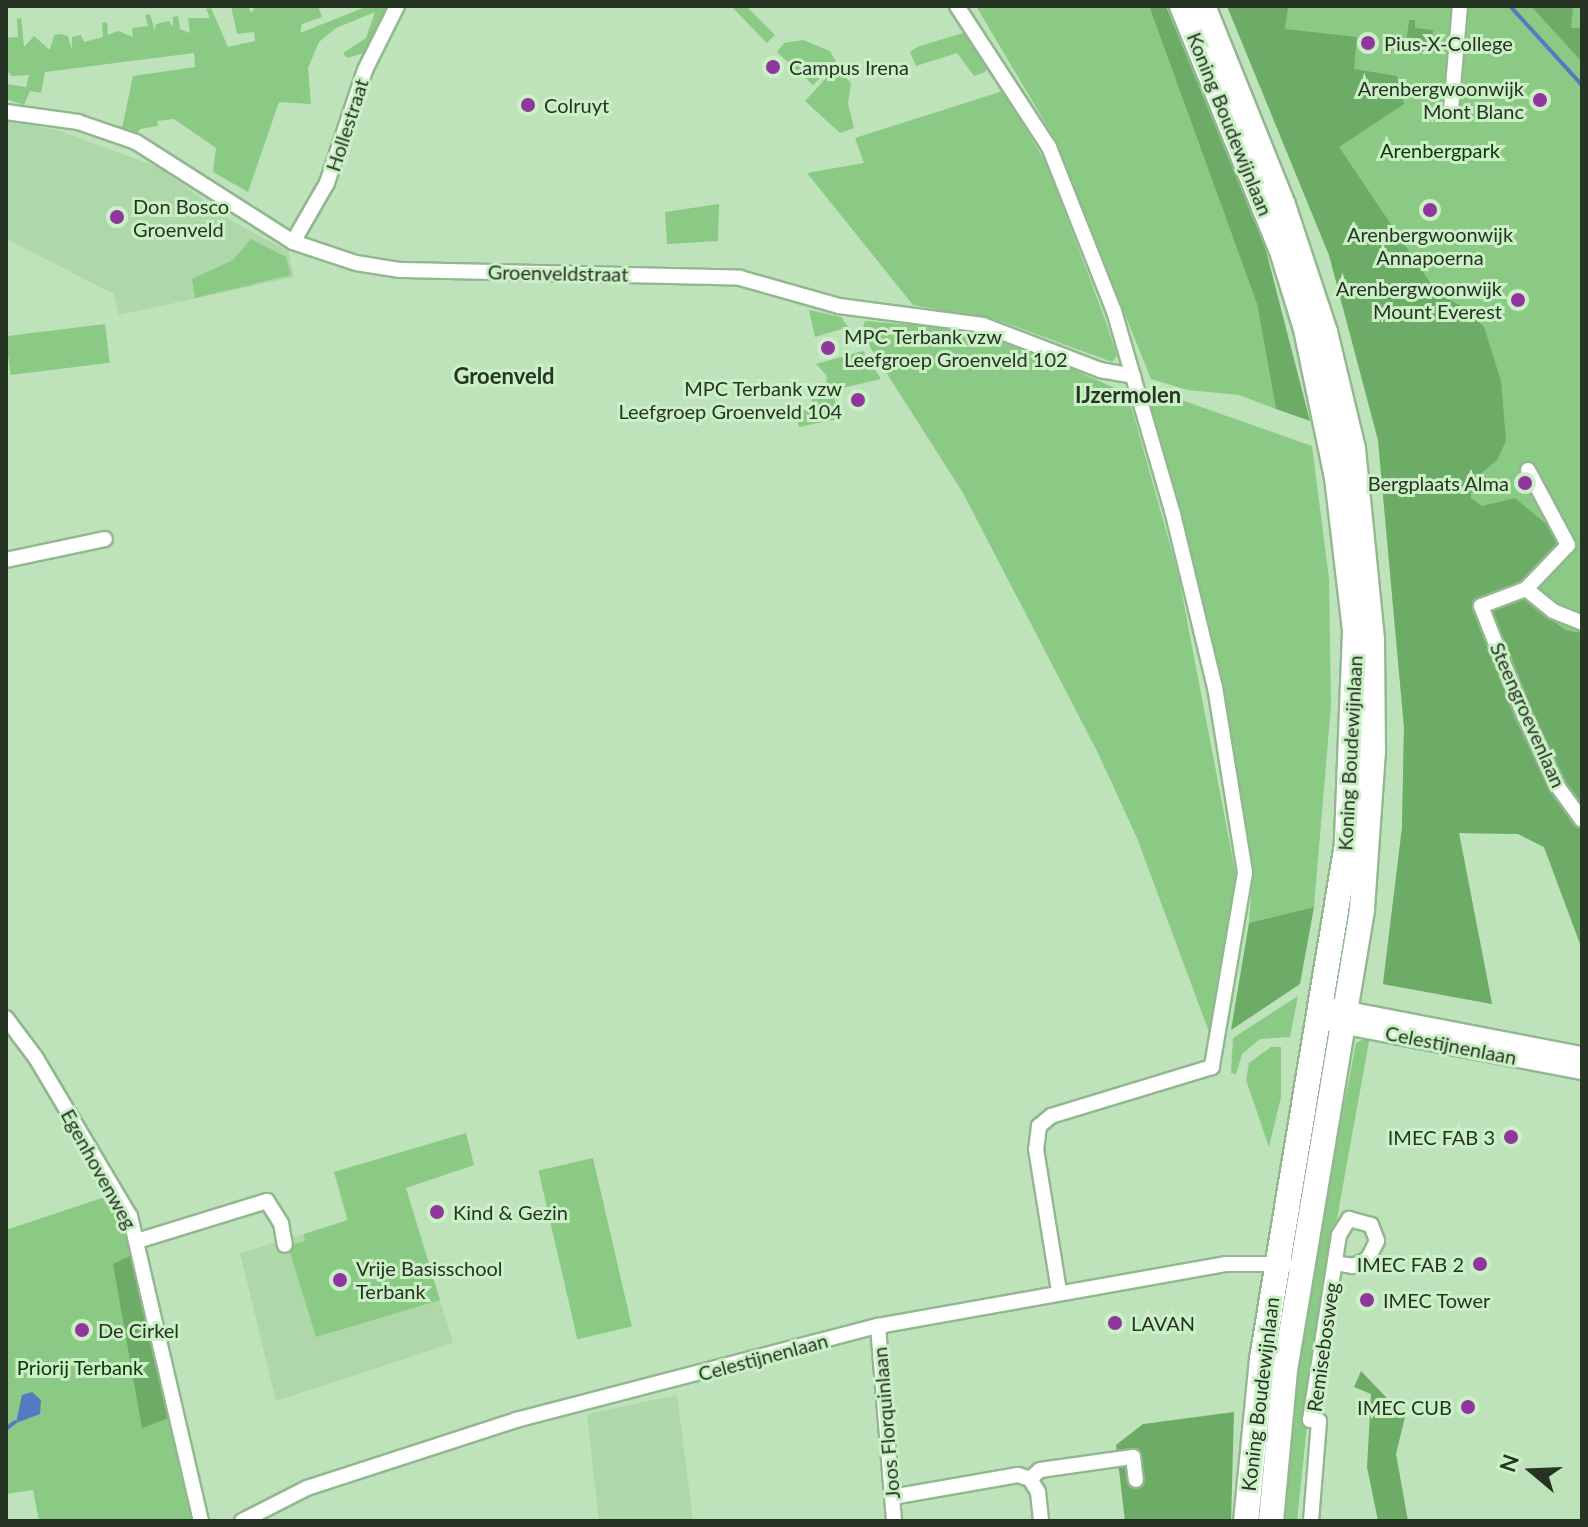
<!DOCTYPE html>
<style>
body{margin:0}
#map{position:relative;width:1588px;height:1527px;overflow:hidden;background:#bee2ba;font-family:Lato,sans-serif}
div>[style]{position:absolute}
.built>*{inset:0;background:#aed8aa}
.green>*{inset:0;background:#8aca84;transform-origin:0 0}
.forest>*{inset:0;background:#6cac66}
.water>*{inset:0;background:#547ac1}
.stream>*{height:4px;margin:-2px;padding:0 2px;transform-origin:2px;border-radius:2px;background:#547ac1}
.roads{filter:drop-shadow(2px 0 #93b790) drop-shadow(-2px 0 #93b790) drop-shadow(0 2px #93b790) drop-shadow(0 -2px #93b790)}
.minor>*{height:14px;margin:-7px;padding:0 7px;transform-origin:7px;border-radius:7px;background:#fff}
.tertiary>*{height:18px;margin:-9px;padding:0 9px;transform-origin:9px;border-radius:9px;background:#fff}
.trunk>*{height:24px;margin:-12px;padding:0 12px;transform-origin:12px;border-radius:12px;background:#fff}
.dots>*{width:22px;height:22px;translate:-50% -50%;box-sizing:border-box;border:4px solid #cbf0c6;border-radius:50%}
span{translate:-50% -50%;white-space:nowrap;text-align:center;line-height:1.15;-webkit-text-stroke:6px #cbf0c6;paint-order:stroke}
.poi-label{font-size:20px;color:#263424}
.left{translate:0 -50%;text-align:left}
.right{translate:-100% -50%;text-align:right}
.street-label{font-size:20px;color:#263424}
.park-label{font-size:20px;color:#083606}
.neighbourhood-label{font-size:22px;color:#263424;font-weight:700}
.frame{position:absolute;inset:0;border:8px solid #263424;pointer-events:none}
.north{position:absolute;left:1492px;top:1431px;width:80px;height:80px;-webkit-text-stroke:6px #cbf0c6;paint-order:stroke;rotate:289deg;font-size:22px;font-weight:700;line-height:32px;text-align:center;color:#263424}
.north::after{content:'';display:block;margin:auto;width:28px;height:36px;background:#263424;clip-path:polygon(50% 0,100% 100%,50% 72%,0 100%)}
</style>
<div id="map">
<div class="built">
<i style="clip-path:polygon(6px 120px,60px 131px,158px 167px,232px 221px,288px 251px,294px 277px,119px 315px,114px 294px,6px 239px)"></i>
<i style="clip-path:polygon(395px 1154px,453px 1343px,276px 1401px,240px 1253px,347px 1221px,334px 1172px)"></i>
<i style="clip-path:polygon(677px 1395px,693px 1521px,599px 1521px,587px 1414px)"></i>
</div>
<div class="green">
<i style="clip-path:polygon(231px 6px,248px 6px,251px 13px,256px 6px,318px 6px,322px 17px,302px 24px,300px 33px,368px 6px,389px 7px,364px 53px,347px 58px,343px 53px,366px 38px,375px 12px,336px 28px,319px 42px,308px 68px,311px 104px,279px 102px,248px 192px,213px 172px,216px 148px,174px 119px,157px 121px,158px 126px,140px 129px,137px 135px,122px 128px,133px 76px,195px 67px,194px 53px,45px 72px,41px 93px,30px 91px,24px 105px,6px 99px,7px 84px,26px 87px,29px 75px,12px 76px,6px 70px,6px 38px,18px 37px,17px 19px,21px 18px,24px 47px,34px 36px,50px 50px,54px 35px,60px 34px,68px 36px,72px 50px,72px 37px,81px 35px,84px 42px,103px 37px,102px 23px,107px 22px,108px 35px,118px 31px,133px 37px,132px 28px,148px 26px,145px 15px,150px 14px,155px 31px,156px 24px,169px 21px,173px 27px,173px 17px,178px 16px,180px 29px,190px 33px,188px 18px,210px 18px,206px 9px,211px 8px,228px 47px,255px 41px,254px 32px,237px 34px)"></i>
<i style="clip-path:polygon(731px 6px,746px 6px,775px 35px,767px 43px)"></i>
<i style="clip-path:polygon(976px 6px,1149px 6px,1257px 304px,1276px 409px,1239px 395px,1188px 390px,1151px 379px,1053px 136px)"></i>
<i style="clip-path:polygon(1227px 6px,1582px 6px,1582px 949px,1544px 847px,1518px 834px,1459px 833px,1492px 1004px,1383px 984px,1402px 828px,1404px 727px,1378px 440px,1329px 255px)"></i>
<i style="clip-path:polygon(966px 32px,988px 67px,985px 72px,974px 76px,957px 53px,916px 66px,910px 52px,917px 47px)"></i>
<i style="clip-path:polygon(803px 40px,830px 51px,836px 62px,813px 85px,777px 52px,784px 43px)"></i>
<i style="clip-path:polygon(836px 67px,851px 83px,848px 104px,854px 128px,840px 133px,805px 101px)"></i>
<i style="clip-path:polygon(1003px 91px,1046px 163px,1105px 319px,1117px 356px,1112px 362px,1003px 322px,913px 305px,807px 173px,864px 163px,855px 138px)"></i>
<i style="clip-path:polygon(719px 204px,718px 241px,667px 244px,665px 212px)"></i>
<i style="clip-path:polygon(251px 239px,286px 257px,291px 275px,195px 298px,192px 279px,233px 260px)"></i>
<i style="clip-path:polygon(809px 310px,841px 317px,848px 327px,815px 337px)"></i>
<i style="clip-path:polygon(865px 321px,960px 329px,1010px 342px,1117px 389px,1130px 402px,1178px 573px,1236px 876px,1212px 1040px,1137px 838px,1098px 753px,963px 493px,861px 333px)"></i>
<i style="left:105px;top:324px;width:39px;height:100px;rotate:83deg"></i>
<i style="clip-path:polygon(863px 351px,881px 379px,825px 392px,827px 376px,816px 364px)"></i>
<i style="clip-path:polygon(1156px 391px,1312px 446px,1329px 579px,1331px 705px,1314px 907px,1249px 923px,1253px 867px,1217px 660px,1184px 522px,1147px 399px)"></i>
<i style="clip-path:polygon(834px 395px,838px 419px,799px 427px,796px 412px,813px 408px,812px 399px)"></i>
<i style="clip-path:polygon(1298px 996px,1290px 1037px,1260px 1039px,1242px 1054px,1236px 1074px,1231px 1073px,1233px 1038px)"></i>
<i style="clip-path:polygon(1370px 1036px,1317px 1329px,1297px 1521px,1284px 1521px,1293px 1400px,1313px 1268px,1356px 1043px)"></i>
<i style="clip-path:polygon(1271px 1047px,1281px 1047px,1281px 1097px,1269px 1147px,1246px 1080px,1249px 1063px)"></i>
<i style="clip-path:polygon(466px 1133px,474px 1165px,406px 1188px,440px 1300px,316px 1337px,288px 1246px,305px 1241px,304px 1234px,348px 1220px,334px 1172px)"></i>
<i style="left:593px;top:1158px;width:173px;height:56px;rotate:77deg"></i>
<i style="clip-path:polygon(108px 1196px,123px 1224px,192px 1521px,39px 1521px,33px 1490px,6px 1494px,6px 1230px)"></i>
</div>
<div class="forest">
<i style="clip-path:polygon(1149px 6px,1166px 6px,1265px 247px,1310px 421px,1276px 409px,1257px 304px)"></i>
<i style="clip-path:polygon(1227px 6px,1288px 6px,1285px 29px,1357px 37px,1354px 69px,1397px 76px,1404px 104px,1339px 147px,1437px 293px,1465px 308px,1484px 327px,1501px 381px,1506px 441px,1497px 460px,1471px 482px,1471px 498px,1482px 506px,1515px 498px,1558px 534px,1560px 544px,1552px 558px,1518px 586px,1523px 598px,1565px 630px,1582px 633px,1582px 949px,1544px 847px,1518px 834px,1459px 833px,1492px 1004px,1383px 984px,1402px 828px,1404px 727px,1378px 440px,1329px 255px)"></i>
<i style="clip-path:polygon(1531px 6px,1573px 6px,1571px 28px,1582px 28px,1582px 62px)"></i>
<i style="clip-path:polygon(1409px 20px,1415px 20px,1415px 28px,1433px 30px,1431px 45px,1417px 44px,1416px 53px,1405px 51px)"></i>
<i style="clip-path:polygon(1314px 907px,1300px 984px,1231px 1030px,1249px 923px)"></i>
<i style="clip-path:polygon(130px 1256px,168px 1418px,142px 1428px,113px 1264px)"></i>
<i style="clip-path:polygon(1361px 1371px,1405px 1417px,1396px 1454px,1408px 1521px,1378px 1521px,1367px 1467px,1371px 1394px,1354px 1387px)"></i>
<i style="clip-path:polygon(1234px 1412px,1231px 1521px,1125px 1521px,1116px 1445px,1143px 1424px)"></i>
</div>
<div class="water">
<i style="clip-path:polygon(32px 1392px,41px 1400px,40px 1414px,16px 1423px,22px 1395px)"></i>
</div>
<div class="stream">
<i style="left:1510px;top:6px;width:107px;rotate:47.7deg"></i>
<i style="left:6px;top:1429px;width:11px;rotate:-38deg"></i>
</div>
<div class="roads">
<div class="minor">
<i style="left:957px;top:6px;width:168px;rotate:56.9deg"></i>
<i style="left:1049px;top:147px;width:176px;rotate:68.4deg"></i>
<i style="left:1114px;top:311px;width:211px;rotate:73.8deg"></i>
<i style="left:1173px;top:514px;width:178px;rotate:76.4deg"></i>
<i style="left:1215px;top:687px;width:188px;rotate:80.8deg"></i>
<i style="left:1245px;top:873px;width:197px;rotate:99.7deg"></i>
<i style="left:1212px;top:1067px;width:168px;rotate:163.1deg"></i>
<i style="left:1051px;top:1116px;width:16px;rotate:140deg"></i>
<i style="left:1039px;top:1126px;width:23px;rotate:97deg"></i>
<i style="left:1036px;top:1149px;width:144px;rotate:80.8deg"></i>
<i style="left:1451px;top:109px;width:103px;rotate:-85deg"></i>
<i style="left:6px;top:112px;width:73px;rotate:7.9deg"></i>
<i style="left:78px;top:122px;width:61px;rotate:19deg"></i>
<i style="left:136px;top:142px;width:186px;rotate:32.5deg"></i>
<i style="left:293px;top:242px;width:66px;rotate:18.4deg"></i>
<i style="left:356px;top:263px;width:45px;rotate:9deg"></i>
<i style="left:400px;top:270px;width:340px;rotate:1.3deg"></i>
<i style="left:740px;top:278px;width:103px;rotate:15.8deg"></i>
<i style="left:839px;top:306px;width:145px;rotate:7.5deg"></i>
<i style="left:983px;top:325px;width:125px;rotate:21deg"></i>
<i style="left:1100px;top:370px;width:34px;rotate:10deg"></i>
<i style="left:293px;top:242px;width:68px;rotate:-60deg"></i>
<i style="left:327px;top:183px;width:119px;rotate:-71.4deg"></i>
<i style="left:365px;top:70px;width:72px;rotate:-63.4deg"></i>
<i style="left:1528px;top:470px;width:85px;rotate:61.9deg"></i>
<i style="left:1568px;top:545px;width:61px;rotate:133.7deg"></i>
<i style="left:1526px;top:589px;width:48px;rotate:159.3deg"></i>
<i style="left:1481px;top:606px;width:117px;rotate:68.5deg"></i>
<i style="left:1524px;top:715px;width:80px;rotate:64.7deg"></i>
<i style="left:1558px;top:787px;width:41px;rotate:54deg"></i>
<i style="left:6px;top:560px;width:101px;rotate:-12deg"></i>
<i style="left:1526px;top:589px;width:35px;rotate:39deg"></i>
<i style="left:1553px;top:611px;width:31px;rotate:22deg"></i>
<i style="left:6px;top:1018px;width:50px;rotate:53.1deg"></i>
<i style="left:36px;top:1058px;width:184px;rotate:59.3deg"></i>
<i style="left:130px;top:1216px;width:313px;rotate:76.9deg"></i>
<i style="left:137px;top:1241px;width:136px;rotate:-17.1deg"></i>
<i style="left:267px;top:1201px;width:26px;rotate:58deg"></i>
<i style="left:281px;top:1223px;width:22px;rotate:80deg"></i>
<i style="left:878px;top:1326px;width:196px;rotate:85.3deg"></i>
<i style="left:1030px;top:1479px;width:13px;rotate:-42deg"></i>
<i style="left:1040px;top:1470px;width:94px;rotate:-8deg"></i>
<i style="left:1133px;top:1457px;width:23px;rotate:83deg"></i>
<i style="left:1030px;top:1479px;width:15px;rotate:58deg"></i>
<i style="left:1038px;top:1492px;width:29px;rotate:84deg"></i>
<i style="left:892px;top:1497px;width:128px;rotate:-9.9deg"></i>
<i style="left:1018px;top:1475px;width:13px;rotate:18deg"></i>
<i style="left:242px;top:1521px;width:73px;rotate:-26.9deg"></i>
<i style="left:307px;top:1488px;width:220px;rotate:-18deg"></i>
<i style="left:516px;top:1420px;width:374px;rotate:-14.6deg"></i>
<i style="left:878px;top:1326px;width:354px;rotate:-10.1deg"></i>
<i style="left:1227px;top:1264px;width:58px"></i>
<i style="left:1311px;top:1521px;width:100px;rotate:-85.4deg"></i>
<i style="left:1319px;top:1421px;width:9px;rotate:-174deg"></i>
<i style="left:1310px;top:1420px;width:187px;rotate:-81.1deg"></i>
<i style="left:1339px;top:1235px;width:19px;rotate:-58deg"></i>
<i style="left:1349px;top:1219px;width:23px;rotate:15deg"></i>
<i style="left:1371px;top:1225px;width:17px;rotate:69deg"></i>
<i style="left:1377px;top:1241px;width:20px;rotate:117deg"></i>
<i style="left:1368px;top:1259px;width:17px;rotate:155deg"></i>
<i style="left:1353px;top:1266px;width:18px;rotate:-171deg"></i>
</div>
<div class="tertiary">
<i style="left:1332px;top:1008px;width:255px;rotate:10.9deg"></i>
<i style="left:1330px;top:1022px;width:257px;rotate:10.8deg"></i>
</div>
<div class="trunk">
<i style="left:1182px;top:6px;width:261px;rotate:67.8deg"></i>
<i style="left:1281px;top:248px;width:85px;rotate:72.8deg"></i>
<i style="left:1306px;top:329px;width:151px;rotate:78.2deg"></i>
<i style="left:1337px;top:477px;width:155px;rotate:83.3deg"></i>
<i style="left:1355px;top:631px;width:213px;rotate:92.2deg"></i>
<i style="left:1347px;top:844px;width:522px;rotate:99.37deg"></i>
<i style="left:1262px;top:1359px;width:163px;rotate:95.6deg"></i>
<i style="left:1203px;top:6px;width:214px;rotate:68.1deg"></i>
<i style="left:1283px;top:205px;width:134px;rotate:71.7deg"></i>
<i style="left:1325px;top:332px;width:120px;rotate:76.5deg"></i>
<i style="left:1353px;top:449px;width:193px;rotate:84.3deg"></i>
<i style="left:1372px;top:641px;width:110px;rotate:89.5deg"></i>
<i style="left:1373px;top:751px;width:159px;rotate:94deg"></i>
<i style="left:1362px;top:910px;width:466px;rotate:99.5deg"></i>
<i style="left:1285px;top:1370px;width:152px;rotate:95.3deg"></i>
</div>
</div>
<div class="dots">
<i style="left:1368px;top:43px;background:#91359f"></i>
<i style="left:773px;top:67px;background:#91359f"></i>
<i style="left:1540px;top:100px;background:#91359f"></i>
<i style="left:528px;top:105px;background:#91359f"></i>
<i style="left:1430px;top:210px;background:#91359f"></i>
<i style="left:117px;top:217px;background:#91359f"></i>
<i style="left:1518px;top:300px;background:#91359f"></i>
<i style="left:828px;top:348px;background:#91359f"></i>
<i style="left:858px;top:400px;background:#91359f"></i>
<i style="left:1525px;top:483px;background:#91359f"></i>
<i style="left:1511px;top:1137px;background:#91359f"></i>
<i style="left:437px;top:1212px;background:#91359f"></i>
<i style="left:1480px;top:1264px;background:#91359f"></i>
<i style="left:340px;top:1280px;background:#91359f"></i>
<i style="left:1367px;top:1300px;background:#91359f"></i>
<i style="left:1115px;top:1323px;background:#91359f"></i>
<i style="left:82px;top:1330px;background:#91359f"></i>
<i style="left:1468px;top:1407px;background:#91359f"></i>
</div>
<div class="poi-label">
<span class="left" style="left:1384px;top:43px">Pius-X-College</span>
<span class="left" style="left:789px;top:67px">Campus Irena</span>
<span class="right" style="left:1524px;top:100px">Arenbergwoonwijk<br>Mont Blanc</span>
<span class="left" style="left:544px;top:105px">Colruyt</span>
<span class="left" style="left:133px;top:218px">Don Bosco<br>Groenveld</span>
<span style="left:1430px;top:246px">Arenbergwoonwijk<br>Annapoerna</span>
<span class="right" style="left:1502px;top:300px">Arenbergwoonwijk<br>Mount Everest</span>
<span class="left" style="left:844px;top:348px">MPC Terbank vzw<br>Leefgroep Groenveld 102</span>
<span class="right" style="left:842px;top:400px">MPC Terbank vzw<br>Leefgroep Groenveld 104</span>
<span class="right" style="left:1509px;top:483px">Bergplaats Alma</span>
<span class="right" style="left:1495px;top:1137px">IMEC FAB 3</span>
<span class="left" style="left:453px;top:1212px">Kind &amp; Gezin</span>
<span class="right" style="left:1464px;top:1264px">IMEC FAB 2</span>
<span class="left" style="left:356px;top:1280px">Vrije Basisschool<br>Terbank</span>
<span class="left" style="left:1383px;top:1300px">IMEC Tower</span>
<span class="left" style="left:1131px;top:1323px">LAVAN</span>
<span class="left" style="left:98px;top:1330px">De Cirkel</span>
<span class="right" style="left:1452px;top:1407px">IMEC CUB</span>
</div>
<div class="street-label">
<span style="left:1230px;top:124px;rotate:68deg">Koning Boudewijnlaan</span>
<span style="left:347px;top:125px;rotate:-72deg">Hollestraat</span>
<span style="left:558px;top:273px;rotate:1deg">Groenveldstraat</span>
<span style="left:1528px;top:715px;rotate:66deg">Steengroevenlaan</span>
<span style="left:1350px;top:753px;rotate:-87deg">Koning Boudewijnlaan</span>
<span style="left:1451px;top:1045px;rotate:11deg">Celestijnenlaan</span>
<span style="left:99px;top:1169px;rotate:61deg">Egenhovenweg</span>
<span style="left:1323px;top:1347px;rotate:-82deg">Remisebosweg</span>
<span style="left:763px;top:1357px;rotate:-15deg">Celestijnenlaan</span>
<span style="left:1260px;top:1394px;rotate:-83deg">Koning Boudewijnlaan</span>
<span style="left:886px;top:1423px;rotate:-95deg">Joos Florquinlaan</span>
</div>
<div class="park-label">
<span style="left:1440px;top:150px">Arenbergpark</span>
<span style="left:80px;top:1367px">Priorij Terbank</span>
</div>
<div class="neighbourhood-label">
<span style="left:504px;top:376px">Groenveld</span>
<span style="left:1128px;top:395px">IJzermolen</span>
</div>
<div class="frame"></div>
<div class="north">N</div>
</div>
